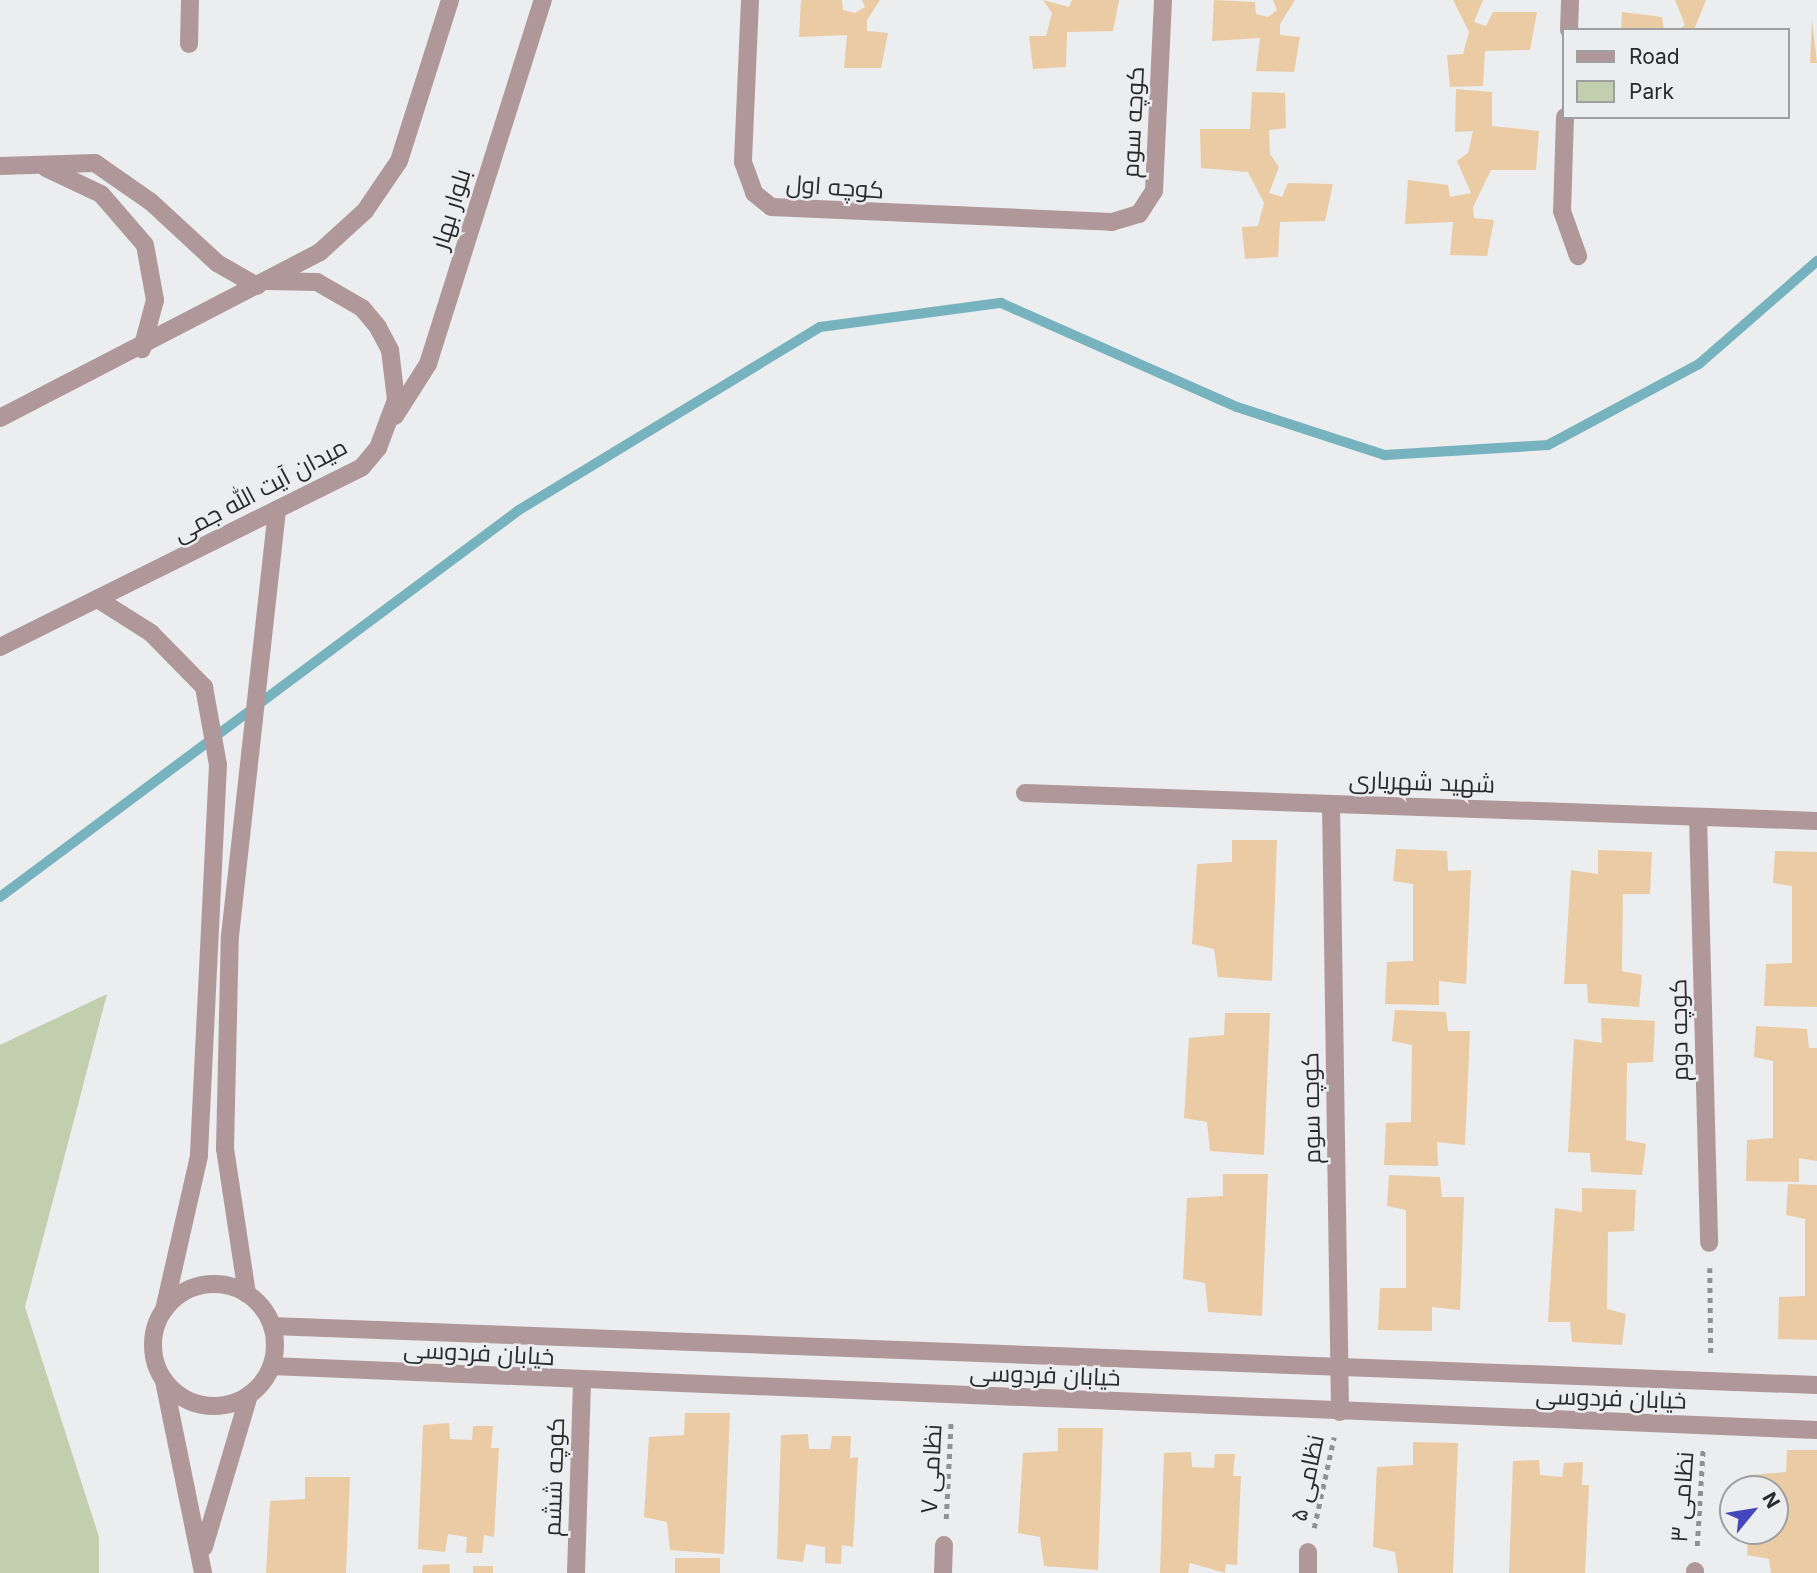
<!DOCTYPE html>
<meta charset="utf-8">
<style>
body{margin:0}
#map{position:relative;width:1817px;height:1573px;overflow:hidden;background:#ebedef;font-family:Inter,Cairo,sans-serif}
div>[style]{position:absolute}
.green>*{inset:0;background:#c2ceae}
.stream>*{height:10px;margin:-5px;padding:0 5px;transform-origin:5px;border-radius:5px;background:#76b3be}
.building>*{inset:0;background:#ebcba3;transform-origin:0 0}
.path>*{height:4.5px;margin-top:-2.25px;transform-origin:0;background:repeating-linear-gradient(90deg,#909193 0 5px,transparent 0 10px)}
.minor>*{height:18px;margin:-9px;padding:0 9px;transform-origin:9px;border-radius:9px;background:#b0989a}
.tertiary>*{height:18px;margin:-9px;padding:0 9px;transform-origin:9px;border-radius:9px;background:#b0989a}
.tertiary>.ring{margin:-9px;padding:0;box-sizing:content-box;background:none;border:18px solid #b0989a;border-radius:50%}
span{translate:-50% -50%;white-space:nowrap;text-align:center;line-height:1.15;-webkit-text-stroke:5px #ebedef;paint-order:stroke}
.street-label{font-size:24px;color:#292a2b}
.legend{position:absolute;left:1562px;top:28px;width:228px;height:91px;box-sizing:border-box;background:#ebedef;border:2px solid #9d9fa1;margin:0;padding:9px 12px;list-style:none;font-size:21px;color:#292a2b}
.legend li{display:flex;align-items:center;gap:14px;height:35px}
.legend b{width:35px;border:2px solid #9d9fa1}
.north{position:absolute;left:1719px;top:1475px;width:70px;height:70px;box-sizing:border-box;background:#ebedef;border:2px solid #9d9fa1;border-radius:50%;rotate:60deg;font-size:19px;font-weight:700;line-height:28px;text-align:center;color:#292a2b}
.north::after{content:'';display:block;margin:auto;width:24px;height:32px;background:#4547bc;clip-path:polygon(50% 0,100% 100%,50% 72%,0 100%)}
</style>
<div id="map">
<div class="green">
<i style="clip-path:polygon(107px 994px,25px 1307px,99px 1537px,99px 1573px,0 1573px,0 1045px)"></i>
</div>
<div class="stream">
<i style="left:0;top:897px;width:647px;rotate:-36.71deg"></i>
<i style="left:519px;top:510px;width:352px;rotate:-31.3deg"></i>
<i style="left:820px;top:327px;width:183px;rotate:-7.6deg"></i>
<i style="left:1001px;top:303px;width:258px;rotate:23.8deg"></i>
<i style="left:1237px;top:407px;width:156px;rotate:18deg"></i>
<i style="left:1385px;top:455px;width:163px;rotate:-3.5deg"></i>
<i style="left:1548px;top:445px;width:171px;rotate:-28.2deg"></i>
<i style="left:1699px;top:364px;width:157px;rotate:-41.1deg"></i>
</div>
<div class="building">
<i style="clip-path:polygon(801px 0,842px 0,843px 10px,855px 13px,865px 7px,862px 0,880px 0,867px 20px,867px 31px,888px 33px,881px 68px,844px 68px,847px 35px,799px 37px)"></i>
<i style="clip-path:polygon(1043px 0,1069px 7px,1072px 0,1119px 0,1113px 31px,1067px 32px,1066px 67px,1033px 69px,1029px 36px,1046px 36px,1052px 13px)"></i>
<i style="clip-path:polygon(1214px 0,1255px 2px,1256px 14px,1268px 17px,1277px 10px,1273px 0,1295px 0,1280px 24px,1280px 35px,1300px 37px,1294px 72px,1256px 71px,1260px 38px,1212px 41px)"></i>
<i style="clip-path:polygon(1453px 0,1483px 0,1474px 22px,1486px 26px,1493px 12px,1537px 12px,1530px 50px,1485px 51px,1483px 86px,1450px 87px,1447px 55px,1463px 54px,1469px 32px)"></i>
<i style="clip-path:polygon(1675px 0,1706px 0,1694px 30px,1678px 30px,1685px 25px)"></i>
<i style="clip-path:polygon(1622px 12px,1662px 17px,1664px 30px,1621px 30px)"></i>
<i style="clip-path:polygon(1812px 20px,1817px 63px,1810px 63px)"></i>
<i style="clip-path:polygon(1456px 89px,1492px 92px,1492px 126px,1539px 131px,1536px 170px,1491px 170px,1473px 207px,1474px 218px,1494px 220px,1487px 256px,1450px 255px,1453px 222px,1405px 224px,1408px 180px,1448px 185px,1450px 197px,1471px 193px,1457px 161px,1468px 153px,1473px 131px,1455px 132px)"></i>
<i style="clip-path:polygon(1252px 92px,1285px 93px,1286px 128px,1269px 130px,1270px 154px,1279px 167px,1269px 193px,1282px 197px,1288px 183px,1333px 184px,1325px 221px,1280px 222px,1278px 257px,1245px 259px,1242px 227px,1258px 226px,1264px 203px,1248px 172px,1201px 168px,1200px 129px,1250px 129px)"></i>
<i style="clip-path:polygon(1232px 840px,1277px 840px,1272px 981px,1218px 977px,1214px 949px,1192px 944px,1197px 864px,1232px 862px)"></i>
<i style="clip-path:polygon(1396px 849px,1447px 851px,1448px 871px,1471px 870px,1466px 984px,1439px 981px,1439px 1005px,1385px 1004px,1387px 962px,1413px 961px,1413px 884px,1393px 881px)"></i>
<i style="clip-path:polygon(1598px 850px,1652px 852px,1650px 894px,1623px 894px,1622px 971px,1642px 975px,1639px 1007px,1588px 1003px,1587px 984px,1564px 984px,1571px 870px,1598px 874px)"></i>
<i style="clip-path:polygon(1775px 851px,1817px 852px,1817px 1007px,1764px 1006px,1766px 964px,1792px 963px,1792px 886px,1773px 883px)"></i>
<i style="clip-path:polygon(1395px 1010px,1446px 1012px,1448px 1031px,1470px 1031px,1465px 1145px,1437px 1142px,1438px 1166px,1384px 1165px,1386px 1123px,1411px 1122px,1412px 1045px,1392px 1041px)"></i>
<i style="clip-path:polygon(1225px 1013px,1270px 1013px,1264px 1155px,1210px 1151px,1207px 1122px,1184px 1118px,1189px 1038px,1224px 1035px)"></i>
<i style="clip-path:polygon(1601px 1018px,1655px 1021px,1653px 1062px,1627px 1063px,1626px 1140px,1646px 1144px,1642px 1175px,1591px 1172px,1590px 1153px,1568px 1152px,1574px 1039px,1602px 1043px)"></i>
<i style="clip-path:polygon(1756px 1026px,1807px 1029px,1809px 1048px,1817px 1048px,1817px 1161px,1799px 1158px,1799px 1182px,1746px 1181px,1747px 1140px,1773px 1138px,1773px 1061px,1754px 1057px)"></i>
<i style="clip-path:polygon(1223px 1174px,1268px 1174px,1262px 1316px,1208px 1312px,1205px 1283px,1183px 1279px,1187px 1198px,1223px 1196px)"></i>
<i style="clip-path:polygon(1389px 1175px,1440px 1177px,1442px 1197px,1464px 1197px,1460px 1310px,1432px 1307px,1432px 1331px,1378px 1330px,1380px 1288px,1406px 1288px,1406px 1210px,1387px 1206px)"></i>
<i style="clip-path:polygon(1788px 1184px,1817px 1185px,1817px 1340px,1778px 1339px,1779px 1297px,1805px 1296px,1805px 1219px,1786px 1215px)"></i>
<i style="clip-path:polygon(1582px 1188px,1636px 1190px,1634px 1231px,1608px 1232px,1607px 1309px,1626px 1314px,1622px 1345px,1572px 1342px,1570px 1322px,1548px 1322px,1555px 1208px,1582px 1212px)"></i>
<i style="clip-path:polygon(685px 1413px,730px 1413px,724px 1554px,670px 1550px,667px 1522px,644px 1517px,649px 1437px,684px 1435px)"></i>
<i style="clip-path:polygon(449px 1423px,450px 1439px,472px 1440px,473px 1426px,493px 1426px,491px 1448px,499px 1448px,494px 1537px,484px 1535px,482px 1553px,466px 1553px,467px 1537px,448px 1534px,445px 1552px,418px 1549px,423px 1425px)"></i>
<i style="clip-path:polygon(1058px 1428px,1103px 1428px,1098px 1570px,1044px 1566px,1040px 1537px,1018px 1533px,1023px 1453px,1058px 1451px)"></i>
<i style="clip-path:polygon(808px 1434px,809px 1449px,830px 1449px,832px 1436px,851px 1436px,850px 1458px,858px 1457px,853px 1547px,842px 1545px,841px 1564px,825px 1563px,825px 1547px,806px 1544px,803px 1562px,777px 1559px,781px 1435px)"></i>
<i style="clip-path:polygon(1413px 1442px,1458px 1443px,1453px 1573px,1398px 1573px,1395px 1552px,1373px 1547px,1377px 1467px,1413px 1465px)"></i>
<i style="clip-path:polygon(1787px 1450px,1817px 1450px,1817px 1573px,1771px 1573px,1769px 1559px,1747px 1555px,1748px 1531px,1775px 1531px,1775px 1489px,1750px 1489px,1751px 1475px,1786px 1472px)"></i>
<i style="clip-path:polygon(1191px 1452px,1192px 1467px,1214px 1468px,1215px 1454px,1235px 1454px,1233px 1476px,1241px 1476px,1237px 1565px,1226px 1564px,1225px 1573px,1190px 1563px,1188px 1573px,1160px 1573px,1164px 1453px)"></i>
<i style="clip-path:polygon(1539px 1460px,1540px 1475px,1562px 1477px,1564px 1463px,1583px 1462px,1582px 1485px,1589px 1485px,1585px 1573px,1509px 1573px,1513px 1461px)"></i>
<i style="clip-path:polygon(305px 1477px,350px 1477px,346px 1573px,266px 1573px,270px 1501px,305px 1499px)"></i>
<i style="left:675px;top:1558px;width:45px;height:15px"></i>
<i style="clip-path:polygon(449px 1564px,450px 1573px,422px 1573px,423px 1565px)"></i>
<i style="left:473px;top:1566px;width:20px;height:7px"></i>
</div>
<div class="path">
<i style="left:1710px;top:1268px;width:89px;rotate:89.4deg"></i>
<i style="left:946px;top:1519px;width:99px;rotate:-87.1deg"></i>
<i style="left:1314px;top:1528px;width:93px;rotate:-77.6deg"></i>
<i style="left:1697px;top:1546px;width:97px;rotate:-86.5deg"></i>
</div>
<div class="minor">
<i style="left:750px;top:0;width:162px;rotate:92.5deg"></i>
<i style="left:743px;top:162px;width:33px;rotate:70deg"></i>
<i style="left:754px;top:193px;width:22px;rotate:39deg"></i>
<i style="left:771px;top:207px;width:341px;rotate:2.5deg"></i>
<i style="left:1112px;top:222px;width:28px;rotate:-17deg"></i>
<i style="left:1139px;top:214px;width:27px;rotate:-57deg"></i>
<i style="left:1154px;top:191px;width:191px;rotate:-87.3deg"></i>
<i style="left:1569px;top:30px;width:30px;rotate:-88deg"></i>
<i style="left:189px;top:44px;width:44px;rotate:-88.7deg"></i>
<i style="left:1565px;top:117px;width:94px;rotate:91.8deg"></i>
<i style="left:1562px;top:211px;width:48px;rotate:70.4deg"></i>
<i style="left:1025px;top:793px;width:792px;rotate:2.02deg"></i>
<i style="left:1331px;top:804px;width:608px;rotate:89.15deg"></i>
<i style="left:1698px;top:817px;width:426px;rotate:88.5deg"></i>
<i style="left:576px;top:1573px;width:190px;rotate:-88.2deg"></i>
<i style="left:943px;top:1573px;width:28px;rotate:-88deg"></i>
<i style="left:1308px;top:1573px;width:21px;rotate:-90deg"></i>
<i style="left:1695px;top:1573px;width:2px;rotate:-90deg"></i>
</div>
<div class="tertiary">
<i style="left:0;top:166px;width:95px;rotate:-1.8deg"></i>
<i style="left:95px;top:163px;width:68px;rotate:34.9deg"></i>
<i style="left:151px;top:202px;width:90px;rotate:42.7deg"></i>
<i style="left:217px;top:263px;width:46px;rotate:29.9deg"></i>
<i style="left:46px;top:168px;width:61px;rotate:25.3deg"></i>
<i style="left:101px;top:194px;width:67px;rotate:49.2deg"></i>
<i style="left:145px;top:245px;width:56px;rotate:79.7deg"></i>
<i style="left:155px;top:300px;width:51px;rotate:104.9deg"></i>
<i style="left:395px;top:416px;width:62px;rotate:-57.6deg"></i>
<i style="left:428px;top:364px;width:382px;rotate:-72.5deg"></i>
<i style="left:0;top:418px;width:360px;rotate:-27.4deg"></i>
<i style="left:320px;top:252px;width:61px;rotate:-42.3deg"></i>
<i style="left:365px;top:211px;width:60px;rotate:-55.8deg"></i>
<i style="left:399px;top:161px;width:169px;rotate:-72.4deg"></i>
<i style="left:99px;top:600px;width:62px;rotate:32.4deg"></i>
<i style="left:151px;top:633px;width:76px;rotate:45.5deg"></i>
<i style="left:204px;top:687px;width:79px;rotate:79.8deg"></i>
<i style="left:218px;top:765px;width:391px;rotate:92.8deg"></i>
<i style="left:199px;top:1156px;width:158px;rotate:102.8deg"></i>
<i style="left:0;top:647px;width:404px;rotate:-26.4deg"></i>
<i style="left:362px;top:467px;width:25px;rotate:-50deg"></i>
<i style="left:378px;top:448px;width:51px;rotate:-69.4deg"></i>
<i style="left:396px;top:400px;width:50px;rotate:-96.8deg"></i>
<i style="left:390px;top:350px;width:26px;rotate:-118deg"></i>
<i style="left:378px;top:327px;width:25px;rotate:-130deg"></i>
<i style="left:362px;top:308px;width:52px;rotate:-150deg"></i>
<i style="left:317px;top:282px;width:50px;rotate:-178.9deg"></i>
<i class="ring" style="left:153px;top:1284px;width:104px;height:104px"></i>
<i style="left:247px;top:1294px;width:147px;rotate:-98.6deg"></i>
<i style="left:225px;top:1149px;width:213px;rotate:-88.7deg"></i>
<i style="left:230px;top:936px;width:429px;rotate:-83.7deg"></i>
<i style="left:272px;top:1326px;width:1546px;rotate:2.19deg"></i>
<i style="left:271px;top:1366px;width:1547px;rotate:2.37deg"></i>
<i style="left:164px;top:1381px;width:196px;rotate:78.5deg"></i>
<i style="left:204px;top:1547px;width:159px;rotate:-73.5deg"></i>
</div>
<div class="street-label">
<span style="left:1133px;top:122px;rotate:-87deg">کوچه سوم</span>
<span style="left:835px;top:187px;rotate:4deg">کوچه اول</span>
<span style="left:451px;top:209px;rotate:-73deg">بلوار بهار</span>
<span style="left:260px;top:490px;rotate:-28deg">میدان آیت الله جمی</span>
<span style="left:1422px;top:782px;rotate:2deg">شهید شهریاری</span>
<span style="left:1679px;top:1030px;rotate:-91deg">کوچه دوم</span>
<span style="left:1311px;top:1108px;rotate:-91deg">کوچه سوم</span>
<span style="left:479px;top:1353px;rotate:3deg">خیابان فردوسی</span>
<span style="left:1045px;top:1375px;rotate:2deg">خیابان فردوسی</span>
<span style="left:1611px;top:1398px;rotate:2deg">خیابان فردوسی</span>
<span style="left:931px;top:1469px;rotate:-87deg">نظامی ۷</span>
<span style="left:554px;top:1477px;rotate:-88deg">کوچه ششم</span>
<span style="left:1307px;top:1478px;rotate:-78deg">نظامی ۵</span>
<span style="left:1682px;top:1497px;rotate:-86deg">نظامی ۳</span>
</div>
<ul class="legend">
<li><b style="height:9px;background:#b0989a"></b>Road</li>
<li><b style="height:19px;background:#c2ceae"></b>Park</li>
</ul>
<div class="north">N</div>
</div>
